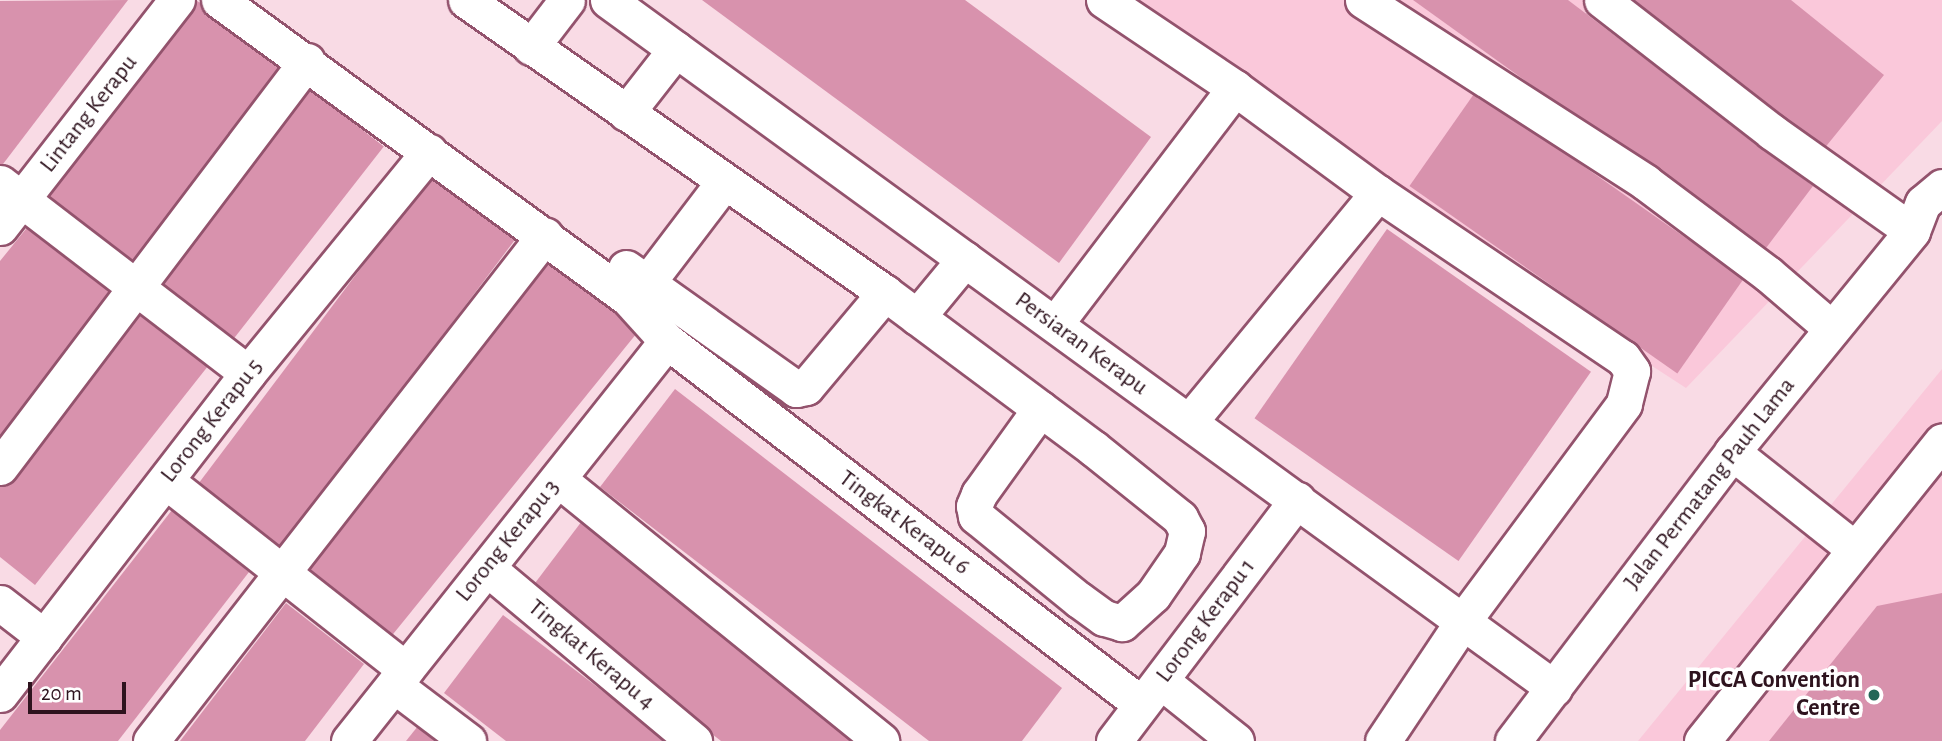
<!DOCTYPE html>
<style>
body{margin:0}
#map{position:relative;width:1942px;height:741px;overflow:hidden;background:#f9dbe5;font-family:"Alegreya Sans",sans-serif}
div>[style]{position:absolute}
.built>*{inset:0;background:#fac8da}
.building>*{inset:0;background:#d892ad;transform-origin:0 0}
.roads{filter:drop-shadow(2px 0 #93536d) drop-shadow(-2px 0 #93536d) drop-shadow(0 2px #93536d) drop-shadow(0 -2px #93536d)}
.minor>*{height:35px;margin:-17.5px;padding:0 17.5px;transform-origin:17.5px;border-radius:17.5px;background:#fff}
.dots>*{width:19px;height:19px;translate:-50% -50%;box-sizing:border-box;border:4px solid #fff;border-radius:50%}
span{translate:-50% -50%;white-space:nowrap;text-align:center;line-height:1.15;-webkit-text-stroke:7px #fff;paint-order:stroke}
.street-label{font-size:24px;color:#2e131e}
.poi-label{font-size:24px;color:#2e131e;font-weight:700}
.right{translate:-100% -50%;text-align:right}
.scale{position:absolute;left:28px;top:682px;width:98px;height:32px;box-sizing:border-box;border:4px solid #2e131e;border-top:0;padding-left:9px;font-size:21px;line-height:24px;white-space:nowrap;color:#2e131e;-webkit-text-stroke:5px #fff;paint-order:stroke}
</style>
<div id="map">
<div class="built">
<i style="clip-path:polygon(1089px 0,1942px 0,1942px 121px,1686px 388px)"></i>
<i style="clip-path:polygon(1942px 369px,1942px 741px,1638px 741px)"></i>
</div>
<div class="building">
<i style="clip-path:polygon(128px 0,0 168px,0 1px)"></i>
<i style="left:196px;top:0;width:111px;height:247px;rotate:37deg"></i>
<i style="clip-path:polygon(702px 0,965px 0,1151px 137px,1059px 263px)"></i>
<i style="clip-path:polygon(1413px 0,1568px 0,1813px 186px,1763px 252px)"></i>
<i style="clip-path:polygon(1629px 0,1791px 0,1884px 75px,1819px 155px)"></i>
<i style="left:305px;top:85px;width:100px;height:255px;rotate:38deg"></i>
<i style="left:1476px;top:91px;width:327px;height:116px;rotate:35deg"></i>
<i style="left:431px;top:175px;width:106px;height:397px;rotate:37deg"></i>
<i style="clip-path:polygon(30px 224px,116px 293px,0 439px,0 261px)"></i>
<i style="left:1387px;top:229px;width:249px;height:231px;rotate:35deg"></i>
<i style="left:550px;top:256px;width:116px;height:396px;rotate:39deg"></i>
<i style="clip-path:polygon(141px 305px,212px 361px,35px 585px,0 557px,0 484px)"></i>
<i style="clip-path:polygon(675px 389px,1062px 688px,1022px 741px,929px 741px,600px 487px)"></i>
<i style="clip-path:polygon(172px 510px,249px 572px,118px 741px,0 741px,0 730px)"></i>
<i style="clip-path:polygon(585px 517px,863px 741px,721px 741px,529px 591px)"></i>
<i style="clip-path:polygon(1942px 593px,1942px 741px,1769px 741px,1877px 606px)"></i>
<i style="clip-path:polygon(286px 603px,364px 664px,305px 741px,180px 741px)"></i>
<i style="clip-path:polygon(503px 615px,668px 741px,506px 741px,444px 693px)"></i>
<i style="clip-path:polygon(422px 721px,448px 741px,406px 741px)"></i>
</div>
<div class="roads">
<div class="minor">
<i style="left:219px;top:0;width:506px;rotate:36.08deg"></i>
<i style="left:628px;top:298px;width:58px;rotate:47.8deg"></i>
<i style="left:667px;top:341px;width:597px;rotate:37.45deg"></i>
<i style="left:466px;top:0;width:511px;rotate:34.96deg"></i>
<i style="left:885px;top:293px;width:259px;rotate:36.7deg"></i>
<i style="left:1093px;top:448px;width:112px;rotate:38.8deg"></i>
<i style="left:1180px;top:518px;width:15px;rotate:62deg"></i>
<i style="left:1187px;top:531px;width:23px;rotate:103deg"></i>
<i style="left:1182px;top:553px;width:51px;rotate:124.6deg"></i>
<i style="left:1153px;top:595px;width:42px;rotate:137.9deg"></i>
<i style="left:1122px;top:623px;width:19px;rotate:-164deg"></i>
<i style="left:1104px;top:618px;width:31px;rotate:-144deg"></i>
<i style="left:1079px;top:600px;width:133px;rotate:-140.8deg"></i>
<i style="left:976px;top:516px;width:10px;rotate:-101deg"></i>
<i style="left:974px;top:506px;width:13px;rotate:-67deg"></i>
<i style="left:979px;top:494px;width:105px;rotate:-54.3deg"></i>
<i style="left:608px;top:0;width:1170px;rotate:36.03deg"></i>
<i style="left:1104px;top:0;width:158px;rotate:33.9deg"></i>
<i style="left:1235px;top:88px;width:177px;rotate:36.3deg"></i>
<i style="left:1363px;top:0;width:336px;rotate:32.8deg"></i>
<i style="left:1645px;top:182px;width:154px;rotate:36.8deg"></i>
<i style="left:1768px;top:274px;width:83px;rotate:40.6deg"></i>
<i style="left:1602px;top:0;width:215px;rotate:37.8deg"></i>
<i style="left:1772px;top:132px;width:171px;rotate:35.3deg"></i>
<i style="left:531px;top:47px;width:59px;rotate:-52.5deg"></i>
<i style="left:626px;top:113px;width:81px;rotate:-52deg"></i>
<i style="left:0;top:183px;width:312px;rotate:37.5deg"></i>
<i style="left:0;top:227px;width:288px;rotate:-52.1deg"></i>
<i style="left:626px;top:268px;width:209px;rotate:35.4deg"></i>
<i style="left:796px;top:389px;width:10px;rotate:-11deg"></i>
<i style="left:806px;top:387px;width:123px;rotate:-50deg"></i>
<i style="left:647px;top:283px;width:127px;rotate:-52.7deg"></i>
<i style="left:917px;top:317px;width:75px;rotate:-50.4deg"></i>
<i style="left:1055px;top:324px;width:297px;rotate:-52.7deg"></i>
<i style="left:1189px;top:422px;width:297px;rotate:-50.5deg"></i>
<i style="left:1378px;top:193px;width:295px;rotate:34deg"></i>
<i style="left:1623px;top:358px;width:16px;rotate:55deg"></i>
<i style="left:1632px;top:371px;width:34px;rotate:104deg"></i>
<i style="left:1624px;top:404px;width:270px;rotate:126.6deg"></i>
<i style="left:1463px;top:621px;width:144px;rotate:123.7deg"></i>
<i style="left:1732px;top:452px;width:154px;rotate:38.4deg"></i>
<i style="left:0;top:467px;width:509px;rotate:-52.9deg"></i>
<i style="left:558px;top:479px;width:416px;rotate:39deg"></i>
<i style="left:166px;top:481px;width:305px;rotate:38.2deg"></i>
<i style="left:487px;top:568px;width:270px;rotate:39.9deg"></i>
<i style="left:0;top:603px;width:56px;rotate:37.7deg"></i>
<i style="left:1161px;top:681px;width:96px;rotate:38.7deg"></i>
<i style="left:394px;top:685px;width:93px;rotate:37.1deg"></i>
<i style="left:0;top:694px;width:406px;rotate:-52.3deg"></i>
<i style="left:248px;top:373px;width:286px;rotate:-50.7deg"></i>
<i style="left:151px;top:741px;width:641px;rotate:-52.09deg"></i>
<i style="left:349px;top:741px;width:511px;rotate:-51.52deg"></i>
<i style="left:1114px;top:741px;width:303px;rotate:-52.8deg"></i>
<i style="left:1513px;top:741px;width:363px;rotate:-52.8deg"></i>
<i style="left:1732px;top:452px;width:285px;rotate:-50.8deg"></i>
<i style="left:1912px;top:231px;width:30px;rotate:-69deg"></i>
<i style="left:1923px;top:203px;width:25px;rotate:-40deg"></i>
<i style="left:1702px;top:741px;width:384px;rotate:-51.3deg"></i>
</div>
</div>
<div class="dots">
<i style="left:1874px;top:695px;background:#236757"></i>
</div>
<div class="street-label">
<span style="left:89px;top:114px;rotate:-52deg">Lintang Kerapu</span>
<span style="left:1081px;top:344px;rotate:36deg">Persiaran Kerapu</span>
<span style="left:212px;top:421px;rotate:-52deg">Lorong Kerapu 5</span>
<span style="left:1710px;top:484px;rotate:-52deg">Jalan Permatang Pauh Lama</span>
<span style="left:904px;top:523px;rotate:37deg">Tingkat Kerapu 6</span>
<span style="left:508px;top:541px;rotate:-51deg">Lorong Kerapu 3</span>
<span style="left:1206px;top:621px;rotate:-53deg">Lorong Kerapu 1</span>
<span style="left:591px;top:655px;rotate:40deg">Tingkat Kerapu 4</span>
</div>
<div class="poi-label">
<span class="right" style="left:1860px;top:695px">PICCA Convention<br>Centre</span>
</div>
<div class="scale">20 m</div>
</div>
